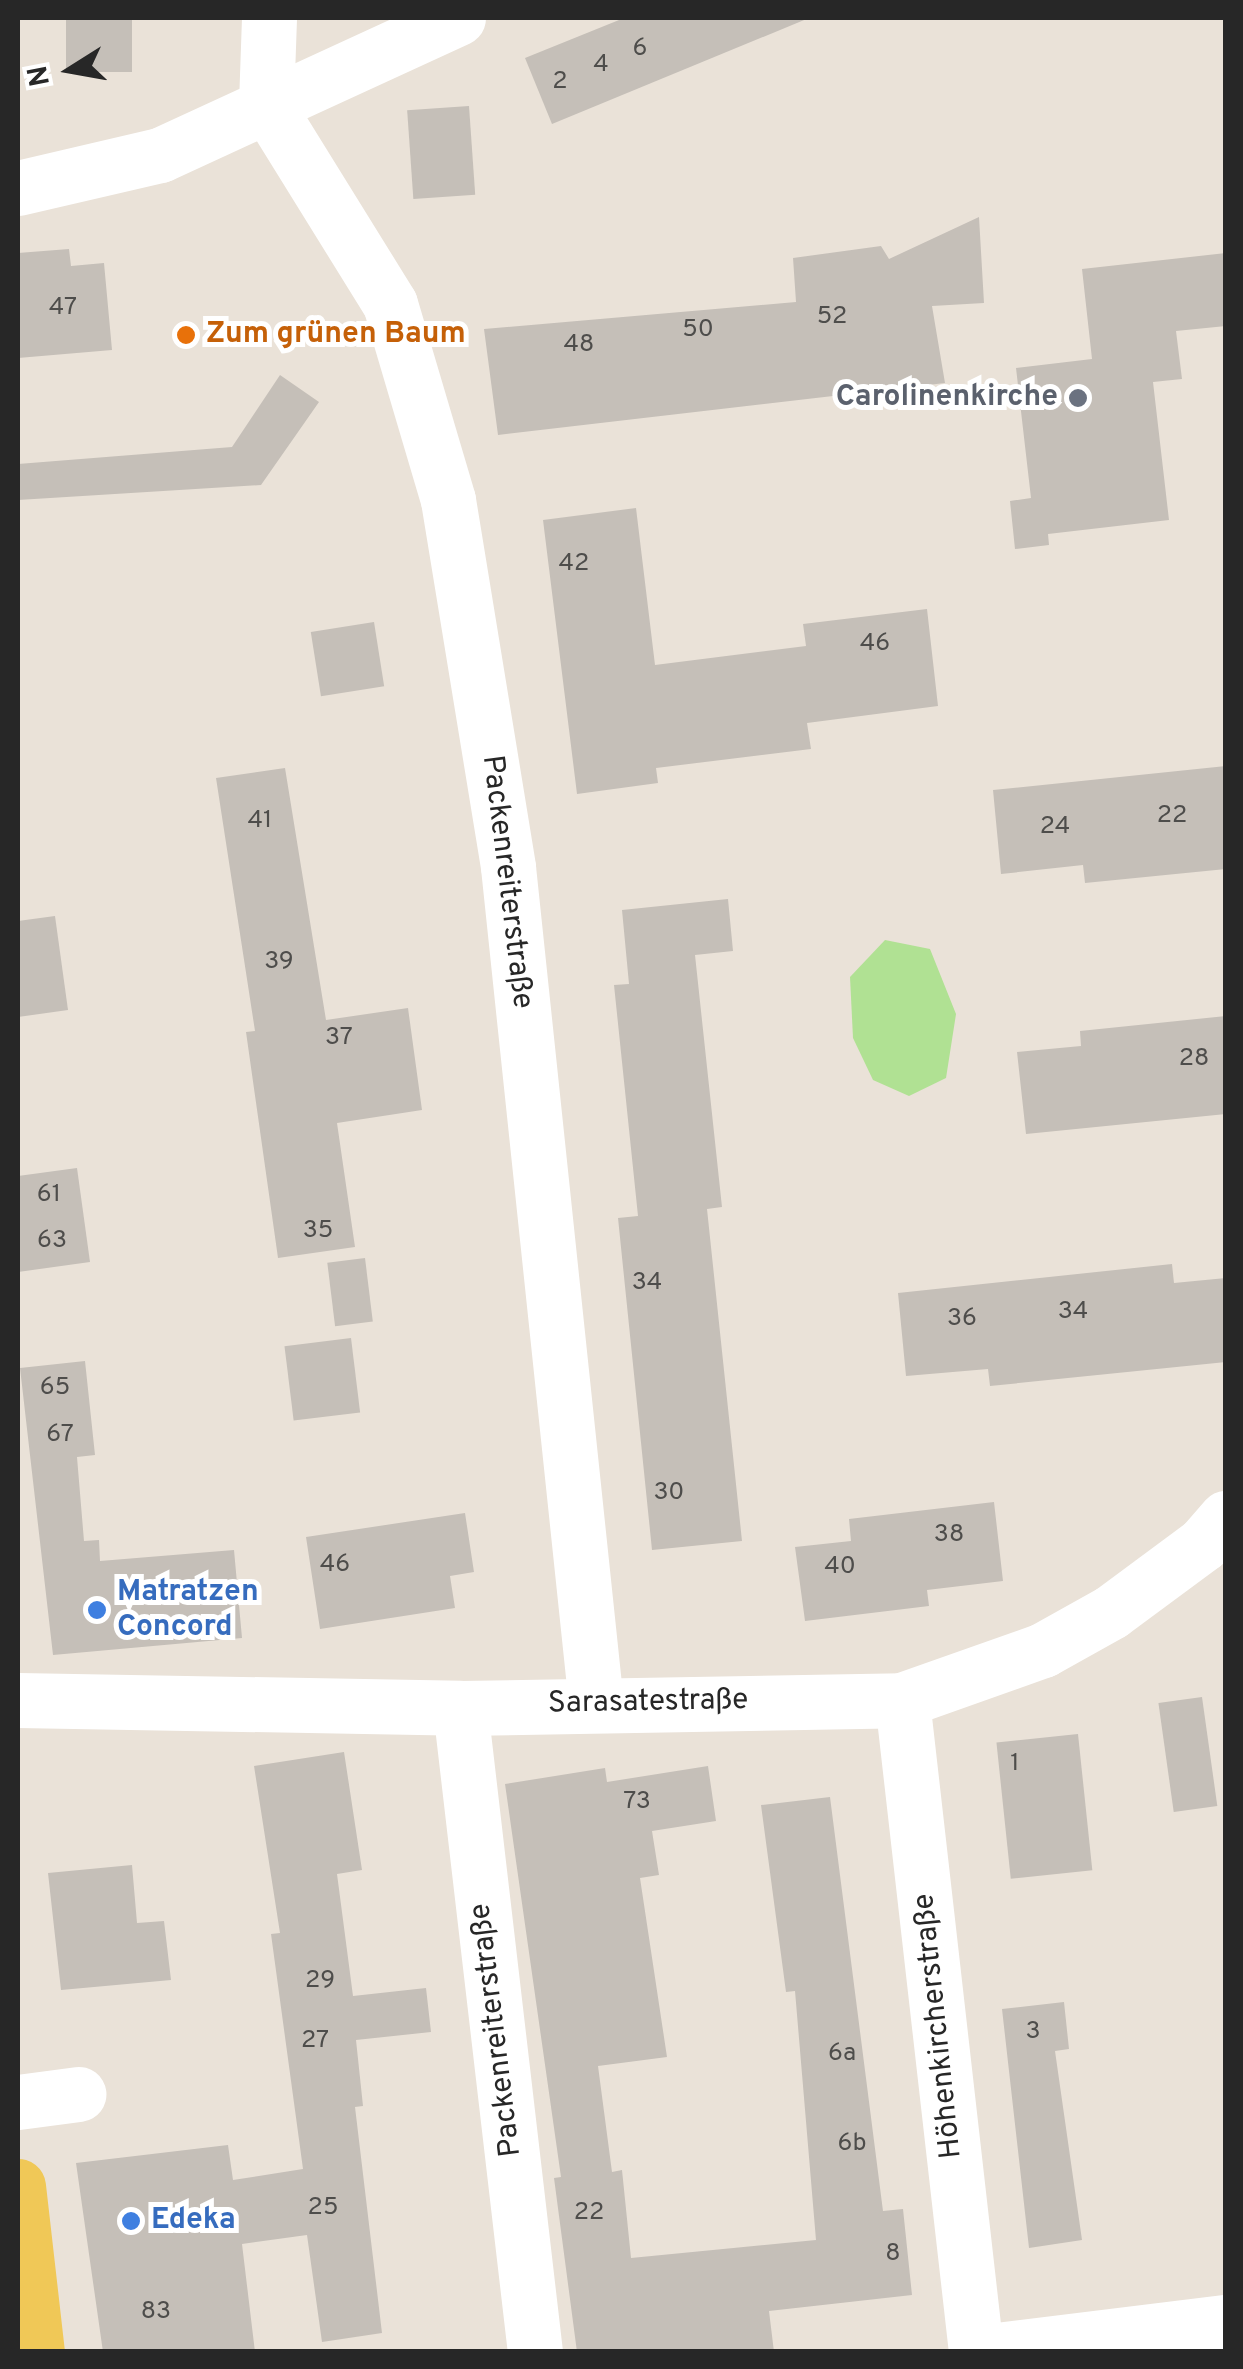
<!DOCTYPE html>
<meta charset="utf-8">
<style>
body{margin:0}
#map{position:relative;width:1243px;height:2369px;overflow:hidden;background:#eae2d8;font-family:Overpass,sans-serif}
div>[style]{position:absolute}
.green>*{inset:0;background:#b0e193}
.building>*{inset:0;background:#c5bfb8;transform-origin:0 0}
.minor>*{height:55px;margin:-27.5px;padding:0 27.5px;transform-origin:27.5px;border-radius:27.5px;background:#fff}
.major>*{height:55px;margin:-27.5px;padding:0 27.5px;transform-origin:27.5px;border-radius:27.5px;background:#f0c857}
.dots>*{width:28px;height:28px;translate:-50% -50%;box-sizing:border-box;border:5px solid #fff;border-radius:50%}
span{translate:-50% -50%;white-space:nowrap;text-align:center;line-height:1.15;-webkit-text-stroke:10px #fff;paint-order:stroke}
.number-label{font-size:25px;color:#4e4d4b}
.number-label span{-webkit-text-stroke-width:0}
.food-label{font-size:30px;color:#c56008;font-weight:700}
.left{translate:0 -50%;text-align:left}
.worship-label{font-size:30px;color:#5b616d;font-weight:700}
.right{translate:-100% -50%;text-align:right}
.street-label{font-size:30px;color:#272727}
.shop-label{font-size:30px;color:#366cbe;font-weight:700}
.frame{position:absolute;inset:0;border:20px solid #272727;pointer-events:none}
.north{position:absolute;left:20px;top:20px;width:100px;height:100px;-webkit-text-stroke:8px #fff;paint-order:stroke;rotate:259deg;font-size:28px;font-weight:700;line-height:40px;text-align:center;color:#272727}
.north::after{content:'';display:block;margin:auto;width:35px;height:45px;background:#272727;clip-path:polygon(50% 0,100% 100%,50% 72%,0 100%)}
</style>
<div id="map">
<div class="green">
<i style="clip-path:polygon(885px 940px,930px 949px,956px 1014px,946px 1078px,909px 1096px,873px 1080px,853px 1038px,850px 977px)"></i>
</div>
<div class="building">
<i style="left:66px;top:18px;width:66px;height:54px"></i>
<i style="clip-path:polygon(624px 18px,809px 18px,552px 124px,525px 58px)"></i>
<i style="left:469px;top:106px;width:89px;height:62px;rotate:86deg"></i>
<i style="clip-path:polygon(979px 217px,984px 303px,932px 306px,945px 383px,498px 435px,484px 329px,796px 302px,793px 258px,881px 246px,889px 259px)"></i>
<i style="clip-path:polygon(69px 249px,71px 266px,104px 263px,112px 350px,18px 358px,18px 253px)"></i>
<i style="clip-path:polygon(1226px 253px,1226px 326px,1176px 331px,1182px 379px,1153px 382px,1169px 520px,1048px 534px,1049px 545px,1015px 549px,1010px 501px,1031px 498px,1016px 368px,1092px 359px,1082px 269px)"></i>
<i style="clip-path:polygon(280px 375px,319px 402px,261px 485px,18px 500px,18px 464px,232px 447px)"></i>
<i style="clip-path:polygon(636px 508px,655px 665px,806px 646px,803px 624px,927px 609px,938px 706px,807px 723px,811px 749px,656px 768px,658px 783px,577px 794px,543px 520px)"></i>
<i style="left:374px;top:622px;width:65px;height:64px;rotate:81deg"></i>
<i style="clip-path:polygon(1226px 766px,1226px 869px,1085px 883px,1083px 865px,1001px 874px,993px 790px)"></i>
<i style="clip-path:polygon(285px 768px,326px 1020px,408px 1008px,422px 1110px,337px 1123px,355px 1247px,278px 1258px,246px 1032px,255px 1031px,216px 778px)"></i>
<i style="clip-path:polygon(728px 899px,733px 951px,695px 955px,722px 1207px,707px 1209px,742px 1541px,652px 1550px,618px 1218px,638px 1216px,614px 985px,629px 984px,622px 910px)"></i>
<i style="clip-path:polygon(55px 916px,68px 1010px,18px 1017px,18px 921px)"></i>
<i style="clip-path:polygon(1226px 1016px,1226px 1114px,1026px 1134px,1017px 1052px,1081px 1046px,1080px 1031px)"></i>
<i style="clip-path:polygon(77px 1168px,90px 1262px,18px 1272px,18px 1176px)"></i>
<i style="left:365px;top:1258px;width:64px;height:38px;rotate:83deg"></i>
<i style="clip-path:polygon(1172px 1264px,1174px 1283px,1226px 1278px,1226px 1362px,990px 1386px,988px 1369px,906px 1376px,898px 1293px)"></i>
<i style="left:351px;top:1338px;width:75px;height:67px;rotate:83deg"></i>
<i style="clip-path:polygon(85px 1361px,95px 1455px,77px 1457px,84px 1541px,99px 1540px,100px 1561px,234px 1550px,242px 1638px,53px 1655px,20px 1368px)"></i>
<i style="clip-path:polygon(994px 1502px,1003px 1581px,927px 1590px,929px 1606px,805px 1621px,795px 1547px,851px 1541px,849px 1519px)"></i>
<i style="clip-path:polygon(465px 1513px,474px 1572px,450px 1576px,455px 1608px,320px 1629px,306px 1537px)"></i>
<i style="left:1202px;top:1697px;width:110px;height:44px;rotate:82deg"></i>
<i style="left:1078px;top:1734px;width:137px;height:82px;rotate:84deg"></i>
<i style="clip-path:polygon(344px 1752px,362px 1870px,337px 1874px,353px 1996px,426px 1988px,431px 2032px,356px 2040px,363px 2106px,355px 2107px,382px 2333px,322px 2342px,307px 2235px,242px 2244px,255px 2352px,103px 2352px,76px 2163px,228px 2145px,233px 2180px,303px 2169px,271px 1934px,280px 1933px,254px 1766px)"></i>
<i style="clip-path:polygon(708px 1766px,716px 1821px,652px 1831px,659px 1875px,640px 1878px,667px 2057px,598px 2066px,612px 2172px,622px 2170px,631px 2258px,816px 2240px,795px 1991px,786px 1992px,761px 1805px,830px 1797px,883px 2211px,903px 2209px,912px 2295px,769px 2311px,774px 2352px,577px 2352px,554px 2178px,561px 2177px,505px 1784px,605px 1768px,607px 1782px)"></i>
<i style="clip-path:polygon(132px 1865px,137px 1923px,164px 1921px,171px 1980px,61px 1990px,48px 1873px)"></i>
<i style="clip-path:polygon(1064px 2002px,1069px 2049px,1055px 2051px,1082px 2240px,1029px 2248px,1002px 2009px)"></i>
</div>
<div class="minor">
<i style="left:266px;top:104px;width:235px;rotate:58.2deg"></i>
<i style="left:390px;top:304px;width:204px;rotate:73.5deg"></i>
<i style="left:448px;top:500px;width:372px;rotate:80.7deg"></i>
<i style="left:508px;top:867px;width:842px;rotate:84deg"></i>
<i style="left:266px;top:104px;width:86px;rotate:-88deg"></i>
<i style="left:18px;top:188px;width:146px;rotate:-13.1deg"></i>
<i style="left:160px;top:155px;width:328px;rotate:-24.7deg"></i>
<i style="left:18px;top:1700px;width:442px;rotate:1deg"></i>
<i style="left:460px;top:1708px;width:442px;rotate:-1deg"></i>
<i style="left:902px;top:1700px;width:150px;rotate:-19.5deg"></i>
<i style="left:1043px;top:1650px;width:78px;rotate:-29.2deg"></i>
<i style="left:1111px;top:1612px;width:114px;rotate:-36.5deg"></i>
<i style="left:1203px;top:1544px;width:35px;rotate:-49deg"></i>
<i style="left:902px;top:1700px;width:656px;rotate:83.52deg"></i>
<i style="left:460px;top:1708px;width:648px;rotate:83.36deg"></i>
<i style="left:18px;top:2102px;width:61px;rotate:-7.6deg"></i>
<i style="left:980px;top:2352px;width:248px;rotate:-7deg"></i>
</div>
<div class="major">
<i style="left:18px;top:2186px;width:167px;rotate:83.5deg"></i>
</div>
<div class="dots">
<i style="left:186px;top:335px;background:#e8710a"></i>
<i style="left:1078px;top:398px;background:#6b7280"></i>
<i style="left:97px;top:1610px;background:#3f7fe0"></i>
<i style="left:131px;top:2221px;background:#3f7fe0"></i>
</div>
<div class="number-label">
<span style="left:640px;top:49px">6</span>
<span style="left:601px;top:65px">4</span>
<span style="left:560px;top:82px">2</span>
<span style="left:63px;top:308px">47</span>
<span style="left:832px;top:317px">52</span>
<span style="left:698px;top:330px">50</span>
<span style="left:579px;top:345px">48</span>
<span style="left:574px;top:564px">42</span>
<span style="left:875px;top:644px">46</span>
<span style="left:1172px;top:816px">22</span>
<span style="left:260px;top:821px">41</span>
<span style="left:1055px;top:827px">24</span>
<span style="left:279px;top:962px">39</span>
<span style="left:339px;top:1038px">37</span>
<span style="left:1194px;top:1059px">28</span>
<span style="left:49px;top:1195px">61</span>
<span style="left:318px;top:1231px">35</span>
<span style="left:52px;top:1241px">63</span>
<span style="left:647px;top:1283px">34</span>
<span style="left:1073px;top:1312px">34</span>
<span style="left:962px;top:1319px">36</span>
<span style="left:55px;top:1388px">65</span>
<span style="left:60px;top:1435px">67</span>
<span style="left:669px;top:1493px">30</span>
<span style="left:949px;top:1535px">38</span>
<span style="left:335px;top:1565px">46</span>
<span style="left:840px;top:1567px">40</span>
<span style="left:1015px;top:1764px">1</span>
<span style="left:637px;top:1802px">73</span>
<span style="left:320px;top:1981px">29</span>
<span style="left:1033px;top:2032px">3</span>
<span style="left:315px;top:2041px">27</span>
<span style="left:842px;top:2054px">6a</span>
<span style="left:852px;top:2144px">6b</span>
<span style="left:323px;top:2208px">25</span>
<span style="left:589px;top:2213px">22</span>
<span style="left:893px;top:2254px">8</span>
<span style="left:156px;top:2312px">83</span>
</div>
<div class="food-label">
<span class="left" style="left:206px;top:335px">Zum grünen Baum</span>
</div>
<div class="worship-label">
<span class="right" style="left:1058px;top:398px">Carolinenkirche</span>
</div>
<div class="street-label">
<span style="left:506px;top:882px;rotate:83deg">Packenreiterstraße</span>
<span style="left:648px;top:1703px;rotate:-1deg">Sarasatestraße</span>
<span style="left:939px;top:2026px;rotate:-96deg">Höhenkircherstraße</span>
<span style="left:497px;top:2030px;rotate:-97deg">Packenreiterstraße</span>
</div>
<div class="shop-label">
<span class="left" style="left:117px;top:1610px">Matratzen<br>Concord</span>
<span class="left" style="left:151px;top:2221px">Edeka</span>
</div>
<div class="frame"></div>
<div class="north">N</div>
</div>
